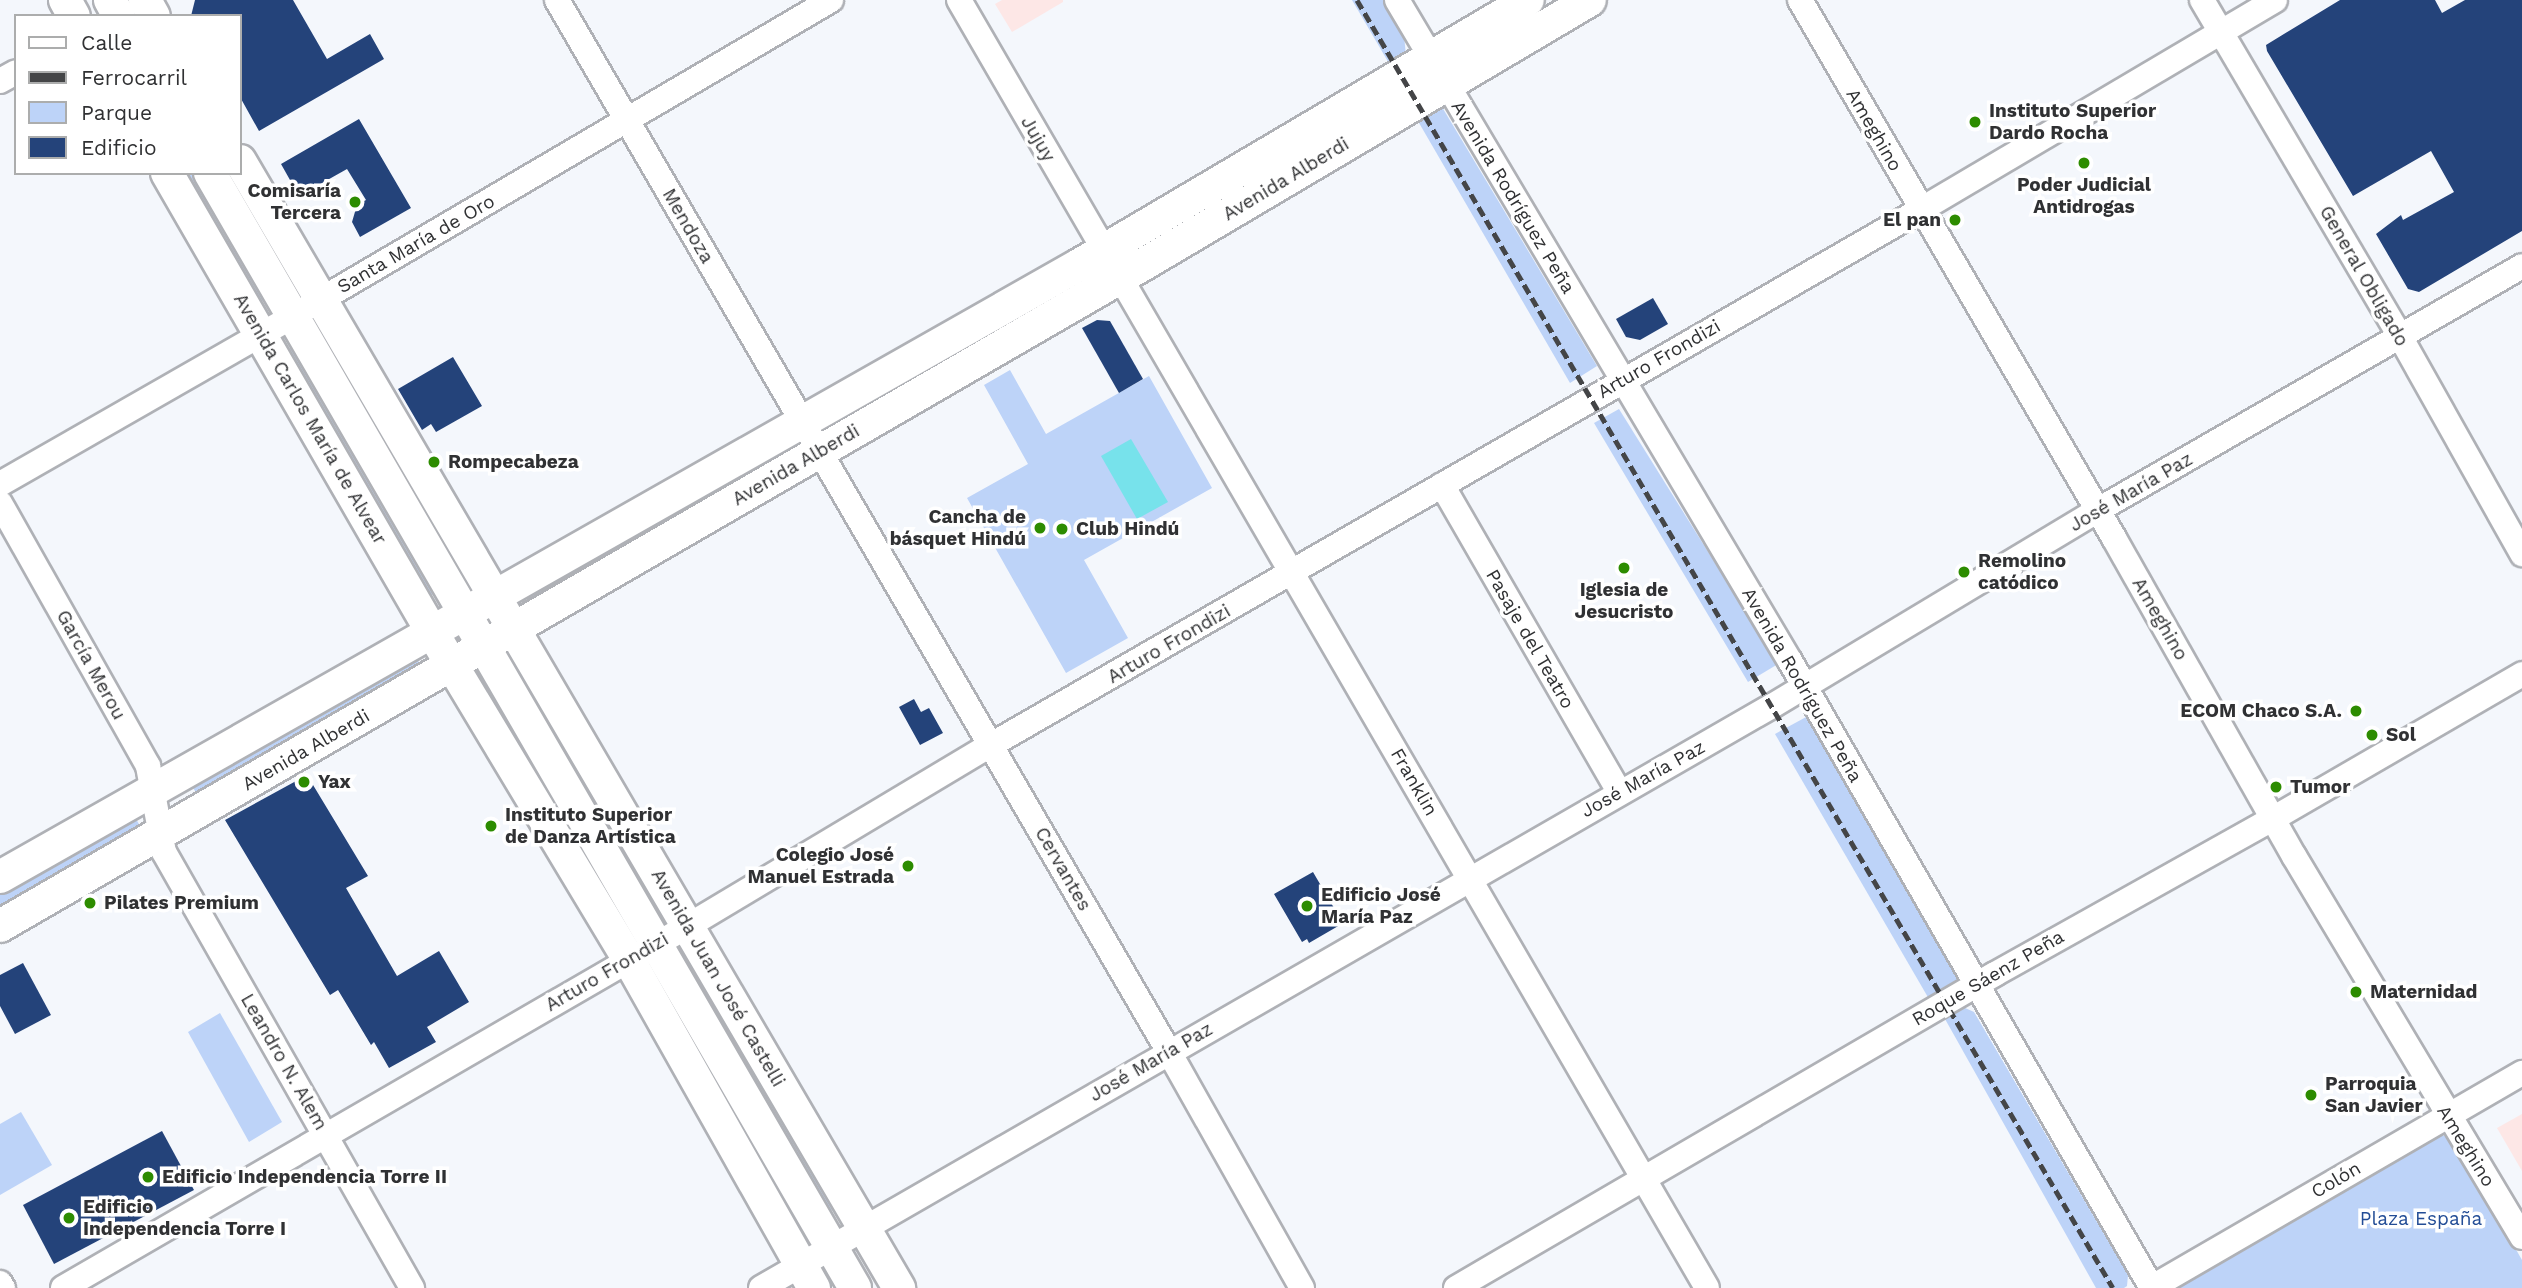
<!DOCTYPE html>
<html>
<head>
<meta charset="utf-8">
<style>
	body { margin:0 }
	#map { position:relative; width:2522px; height:1288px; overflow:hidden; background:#f4f7fc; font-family:"Work Sans",sans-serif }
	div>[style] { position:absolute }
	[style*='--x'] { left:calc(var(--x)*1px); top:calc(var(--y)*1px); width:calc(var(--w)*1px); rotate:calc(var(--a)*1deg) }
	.education>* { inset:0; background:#fde7e6 }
	.green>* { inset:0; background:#bdd3f8 }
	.water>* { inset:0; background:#77e2eb }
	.building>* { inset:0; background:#24437a }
	.roads { filter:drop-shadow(2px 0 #afb1b6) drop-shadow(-2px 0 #afb1b6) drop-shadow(0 2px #afb1b6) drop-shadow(0 -2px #afb1b6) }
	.minor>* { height:24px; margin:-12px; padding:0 12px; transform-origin:12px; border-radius:12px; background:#fff }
	.major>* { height:32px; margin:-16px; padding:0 16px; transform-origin:16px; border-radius:16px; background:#fff }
	.rail>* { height:5px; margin-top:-2.5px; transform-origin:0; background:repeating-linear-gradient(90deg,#444547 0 10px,transparent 0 15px) }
	.dots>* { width:19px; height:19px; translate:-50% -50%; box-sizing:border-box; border:4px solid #fff; border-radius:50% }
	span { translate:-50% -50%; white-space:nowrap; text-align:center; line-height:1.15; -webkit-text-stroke:7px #fff; paint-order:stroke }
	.poi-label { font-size:19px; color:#303133; font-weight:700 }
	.left { translate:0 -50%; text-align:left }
	.right { translate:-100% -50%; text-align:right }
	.street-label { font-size:19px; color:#303133 }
	.park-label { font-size:19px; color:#234d96 }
	.legend { position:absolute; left:14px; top:14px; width:228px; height:161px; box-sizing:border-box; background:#fff; border:2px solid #acadad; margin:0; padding:9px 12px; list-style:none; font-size:21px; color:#303133 }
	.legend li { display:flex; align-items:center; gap:14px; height:35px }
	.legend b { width:35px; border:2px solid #acadad }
</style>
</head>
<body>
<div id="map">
	<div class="education">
		<i style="clip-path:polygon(1002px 0,1063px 0,1063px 2px,1012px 32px,995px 4px)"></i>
		<i style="clip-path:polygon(2522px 1114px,2522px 1171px,2497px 1128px)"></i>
	</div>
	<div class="green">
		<i style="clip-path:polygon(1352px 0,1384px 0,1404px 35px,1406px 56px,1390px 65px)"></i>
		<i style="clip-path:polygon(1439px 102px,1597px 366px,1570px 383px,1415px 116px)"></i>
		<i style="clip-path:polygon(181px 173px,197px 173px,266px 298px,260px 303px)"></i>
		<i style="clip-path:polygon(322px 331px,471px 578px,461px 585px,318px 333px)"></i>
		<i style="clip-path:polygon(294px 346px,441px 590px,428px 597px,287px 350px)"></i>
		<i style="clip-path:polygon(1010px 370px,1046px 434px,1149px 376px,1212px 488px,1084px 560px,1128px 638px,1066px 673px,967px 498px,1028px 464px,984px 385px)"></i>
		<i style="clip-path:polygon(1619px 409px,1778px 664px,1748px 682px,1594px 423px)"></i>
		<i style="clip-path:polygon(782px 450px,785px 457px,530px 606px,527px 600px,527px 596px)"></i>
		<i style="clip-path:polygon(412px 655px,422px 665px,202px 801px,193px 788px)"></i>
		<i style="clip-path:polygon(516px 661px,662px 911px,653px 914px,511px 663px)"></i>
		<i style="clip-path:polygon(487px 679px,634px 929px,627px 933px,480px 682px)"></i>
		<i style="clip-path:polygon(1808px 716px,1958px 970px,1957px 981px,1929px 999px,1775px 734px)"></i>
		<i style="clip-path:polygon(134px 815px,141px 828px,0 908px,0 891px)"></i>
		<i style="clip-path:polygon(690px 959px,836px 1207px,829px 1212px,825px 1211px,684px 962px)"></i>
		<i style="clip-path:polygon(1963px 1007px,1974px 1012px,2128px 1275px,2127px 1286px,2124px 1288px,2096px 1288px,1945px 1019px)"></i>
		<i style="clip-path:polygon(220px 1013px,282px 1122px,249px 1142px,188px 1032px)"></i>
		<i style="clip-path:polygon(21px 1112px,52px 1165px,0 1195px,0 1124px)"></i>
		<i style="clip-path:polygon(2433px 1133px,2452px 1138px,2522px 1260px,2522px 1288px,2169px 1288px)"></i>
	</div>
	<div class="water">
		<i style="clip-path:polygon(1131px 439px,1168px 502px,1137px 519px,1101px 456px)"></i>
	</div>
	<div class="building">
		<i style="clip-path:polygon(195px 0,293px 0,327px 59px,370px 34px,384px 59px,259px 131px,240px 97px,240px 16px,191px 16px)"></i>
		<i style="clip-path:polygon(2340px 0,2435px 0,2442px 13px,2465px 0,2522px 0,2522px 231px,2419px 292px,2408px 289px,2376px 234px,2401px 215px,2403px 220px,2454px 192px,2431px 151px,2353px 196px,2267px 51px,2266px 45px)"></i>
		<i style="clip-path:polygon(359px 119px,411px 208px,360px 237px,352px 222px,357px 205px,366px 200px,347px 169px,299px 196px,281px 164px)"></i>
		<i style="clip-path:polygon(1653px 298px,1668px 324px,1640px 340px,1626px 337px,1616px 319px)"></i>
		<i style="clip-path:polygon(1097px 320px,1110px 321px,1143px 379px,1119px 393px,1082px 328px)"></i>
		<i style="clip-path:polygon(453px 357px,482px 406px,436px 432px,431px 424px,422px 430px,398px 389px)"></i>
		<i style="clip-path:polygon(914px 699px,921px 712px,929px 708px,943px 733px,920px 745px,899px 707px)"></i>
		<i style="clip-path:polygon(307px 775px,368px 876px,346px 888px,397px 976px,439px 951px,469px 1002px,427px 1027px,436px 1042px,389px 1068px,374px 1042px,371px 1045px,338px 990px,330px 995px,225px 820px)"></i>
		<i style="clip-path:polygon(1313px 872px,1341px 920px,1340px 925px,1309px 943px,1307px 939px,1302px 942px,1274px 894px)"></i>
		<i style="clip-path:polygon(23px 963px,51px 1015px,15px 1034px,0 1006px,0 975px)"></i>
		<i style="clip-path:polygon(162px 1131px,194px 1190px,54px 1264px,23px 1205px)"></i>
	</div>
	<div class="roads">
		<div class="minor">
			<i style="--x:557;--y:0;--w:1217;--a:59.81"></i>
			<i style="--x:1169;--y:1052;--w:271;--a:60.6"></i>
			<i style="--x:959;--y:0;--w:1489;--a:59.85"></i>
			<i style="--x:1397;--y:0;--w:769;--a:59.27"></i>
			<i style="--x:1790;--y:661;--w:724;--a:60"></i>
			<i style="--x:1800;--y:0;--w:623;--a:59.73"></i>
			<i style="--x:2114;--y:538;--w:365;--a:60.5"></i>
			<i style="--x:2294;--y:856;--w:444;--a:59.1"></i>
			<i style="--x:2202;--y:0;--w:392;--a:59.5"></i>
			<i style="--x:2401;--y:338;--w:248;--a:60.7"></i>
			<i style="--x:0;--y:81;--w:18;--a:-29"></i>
			<i style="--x:0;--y:484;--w:338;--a:-29.8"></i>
			<i style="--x:293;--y:316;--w:624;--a:-30.43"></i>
			<i style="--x:1442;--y:485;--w:354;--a:60"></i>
			<i style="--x:0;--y:503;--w:302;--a:60.6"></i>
			<i style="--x:148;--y:766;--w:87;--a:79.5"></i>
			<i style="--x:164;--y:852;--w:502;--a:60.37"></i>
			<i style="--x:0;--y:1283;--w:6;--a:59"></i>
			<i style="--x:63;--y:1288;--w:722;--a:-30.08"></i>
			<i style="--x:688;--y:926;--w:353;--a:-30.9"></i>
			<i style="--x:991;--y:745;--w:1074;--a:-29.93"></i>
			<i style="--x:1922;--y:209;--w:410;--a:-30.6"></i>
			<i style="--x:761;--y:1288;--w:1167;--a:-29.93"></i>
			<i style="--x:1772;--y:706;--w:380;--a:-31"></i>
			<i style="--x:2098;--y:510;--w:489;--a:-29.9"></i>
			<i style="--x:1456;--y:1288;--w:624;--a:-30.22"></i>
			<i style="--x:1995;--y:974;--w:320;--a:-29.2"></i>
			<i style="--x:2274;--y:818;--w:287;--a:-30.1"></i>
			<i style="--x:2151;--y:1288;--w:429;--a:-30.1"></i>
		</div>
		<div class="major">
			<i style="--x:65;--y:0;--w:18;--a:61"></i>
			<i style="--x:110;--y:0;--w:18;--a:61"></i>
			<i style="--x:145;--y:0;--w:18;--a:61"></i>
			<i style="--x:240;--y:161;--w:1306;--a:59.68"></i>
			<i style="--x:167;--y:173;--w:530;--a:60"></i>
			<i style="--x:432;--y:632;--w:383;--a:59"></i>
			<i style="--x:629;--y:960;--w:377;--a:60.6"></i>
			<i style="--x:210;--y:173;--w:1288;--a:59.95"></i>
			<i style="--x:0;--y:877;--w:1240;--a:-29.56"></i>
			<i style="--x:1079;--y:265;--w:521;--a:-30.55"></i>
			<i style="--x:0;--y:926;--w:1322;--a:-30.06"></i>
			<i style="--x:1144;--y:264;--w:518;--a:-30.62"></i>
		</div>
	</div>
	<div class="rail">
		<i style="--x:1357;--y:0;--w:1493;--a:59.59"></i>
	</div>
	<div class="dots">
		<i style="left:1975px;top:122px;background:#2d8c00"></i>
		<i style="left:2084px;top:163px;background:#2d8c00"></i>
		<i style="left:355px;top:202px;background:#2d8c00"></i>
		<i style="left:1955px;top:220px;background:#2d8c00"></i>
		<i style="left:434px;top:462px;background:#2d8c00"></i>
		<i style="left:1040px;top:528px;background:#2d8c00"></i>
		<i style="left:1062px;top:529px;background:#2d8c00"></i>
		<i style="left:1624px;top:568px;background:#2d8c00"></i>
		<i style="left:1964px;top:572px;background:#2d8c00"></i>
		<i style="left:2356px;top:711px;background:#2d8c00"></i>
		<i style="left:2372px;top:735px;background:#2d8c00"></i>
		<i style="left:304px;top:782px;background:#2d8c00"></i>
		<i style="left:2276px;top:787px;background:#2d8c00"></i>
		<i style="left:491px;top:826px;background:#2d8c00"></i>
		<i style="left:908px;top:866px;background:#2d8c00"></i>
		<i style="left:90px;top:903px;background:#2d8c00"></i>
		<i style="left:1307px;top:906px;background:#2d8c00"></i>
		<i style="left:2356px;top:992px;background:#2d8c00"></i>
		<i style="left:2311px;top:1095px;background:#2d8c00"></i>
		<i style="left:148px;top:1177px;background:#2d8c00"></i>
		<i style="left:69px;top:1218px;background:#2d8c00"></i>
	</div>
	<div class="poi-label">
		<span class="left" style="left:1989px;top:122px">Instituto Superior<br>Dardo Rocha</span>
		<span style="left:2084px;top:196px">Poder Judicial<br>Antidrogas</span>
		<span class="right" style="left:341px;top:202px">Comisaría<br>Tercera</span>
		<span class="right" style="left:1941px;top:220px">El pan</span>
		<span class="left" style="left:448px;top:462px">Rompecabeza</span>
		<span class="right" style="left:1026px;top:528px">Cancha de<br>básquet Hindú</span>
		<span class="left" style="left:1076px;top:529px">Club Hindú</span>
		<span class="left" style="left:1978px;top:572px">Remolino<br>catódico</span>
		<span style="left:1624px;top:601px">Iglesia de<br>Jesucristo</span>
		<span class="right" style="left:2342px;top:711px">ECOM Chaco S.A.</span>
		<span class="left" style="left:2386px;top:735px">Sol</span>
		<span class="left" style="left:318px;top:782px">Yax</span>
		<span class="left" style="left:2290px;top:787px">Tumor</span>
		<span class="left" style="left:505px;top:826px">Instituto Superior<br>de Danza Artística</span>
		<span class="right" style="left:894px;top:866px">Colegio José<br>Manuel Estrada</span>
		<span class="left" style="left:1321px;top:906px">Edificio José<br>María Paz</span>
		<span class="left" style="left:104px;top:903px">Pilates Premium</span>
		<span class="left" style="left:2370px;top:992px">Maternidad</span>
		<span class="left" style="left:2325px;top:1095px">Parroquia<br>San Javier</span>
		<span class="left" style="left:162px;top:1177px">Edificio Independencia Torre II</span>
		<span class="left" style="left:83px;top:1218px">Edificio<br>Independencia Torre I</span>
	</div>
	<div class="street-label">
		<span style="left:1874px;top:130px;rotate:60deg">Ameghino</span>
		<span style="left:1038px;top:139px;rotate:60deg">Jujuy</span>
		<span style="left:1286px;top:179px;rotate:-31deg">Avenida Alberdi</span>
		<span style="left:1513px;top:197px;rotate:59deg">Avenida Rodríguez Peña</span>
		<span style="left:688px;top:226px;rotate:60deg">Mendoza</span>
		<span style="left:416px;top:244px;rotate:-30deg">Santa María de Oro</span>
		<span style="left:2364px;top:276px;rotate:60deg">General Obligado</span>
		<span style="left:1659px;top:359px;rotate:-30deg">Arturo Frondizi</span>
		<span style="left:310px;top:419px;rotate:60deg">Avenida Carlos María de Alvear</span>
		<span style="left:796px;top:465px;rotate:-30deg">Avenida Alberdi</span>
		<span style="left:2131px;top:492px;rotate:-30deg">José María Paz</span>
		<span style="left:2160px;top:619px;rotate:60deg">Ameghino</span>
		<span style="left:1530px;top:639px;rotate:60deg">Pasaje del Teatro</span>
		<span style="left:1169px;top:644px;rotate:-30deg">Arturo Frondizi</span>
		<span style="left:91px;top:665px;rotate:61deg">García Merou</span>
		<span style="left:1802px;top:685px;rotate:60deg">Avenida Rodríguez Peña</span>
		<span style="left:306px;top:750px;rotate:-30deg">Avenida Alberdi</span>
		<span style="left:1643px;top:779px;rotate:-29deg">José María Paz</span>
		<span style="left:1414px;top:782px;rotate:60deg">Franklin</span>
		<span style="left:1063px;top:869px;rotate:60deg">Cervantes</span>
		<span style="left:607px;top:972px;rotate:-30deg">Arturo Frondizi</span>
		<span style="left:718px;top:978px;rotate:60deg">Avenida Juan José Castelli</span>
		<span style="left:1988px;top:978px;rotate:-30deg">Roque Sáenz Peña</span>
		<span style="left:284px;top:1062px;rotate:60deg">Leandro N. Alem</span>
		<span style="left:1151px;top:1062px;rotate:-30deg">José María Paz</span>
		<span style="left:2466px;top:1146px;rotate:58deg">Ameghino</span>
		<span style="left:2336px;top:1180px;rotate:-30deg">Colón</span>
	</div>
	<div class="park-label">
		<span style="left:2421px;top:1219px">Plaza España</span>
	</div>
	<ul class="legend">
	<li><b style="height:9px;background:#fff"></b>Calle</li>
	<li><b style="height:9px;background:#444547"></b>Ferrocarril</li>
	<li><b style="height:19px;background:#bdd3f8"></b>Parque</li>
	<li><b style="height:19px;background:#24437a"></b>Edificio</li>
	</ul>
</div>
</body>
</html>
